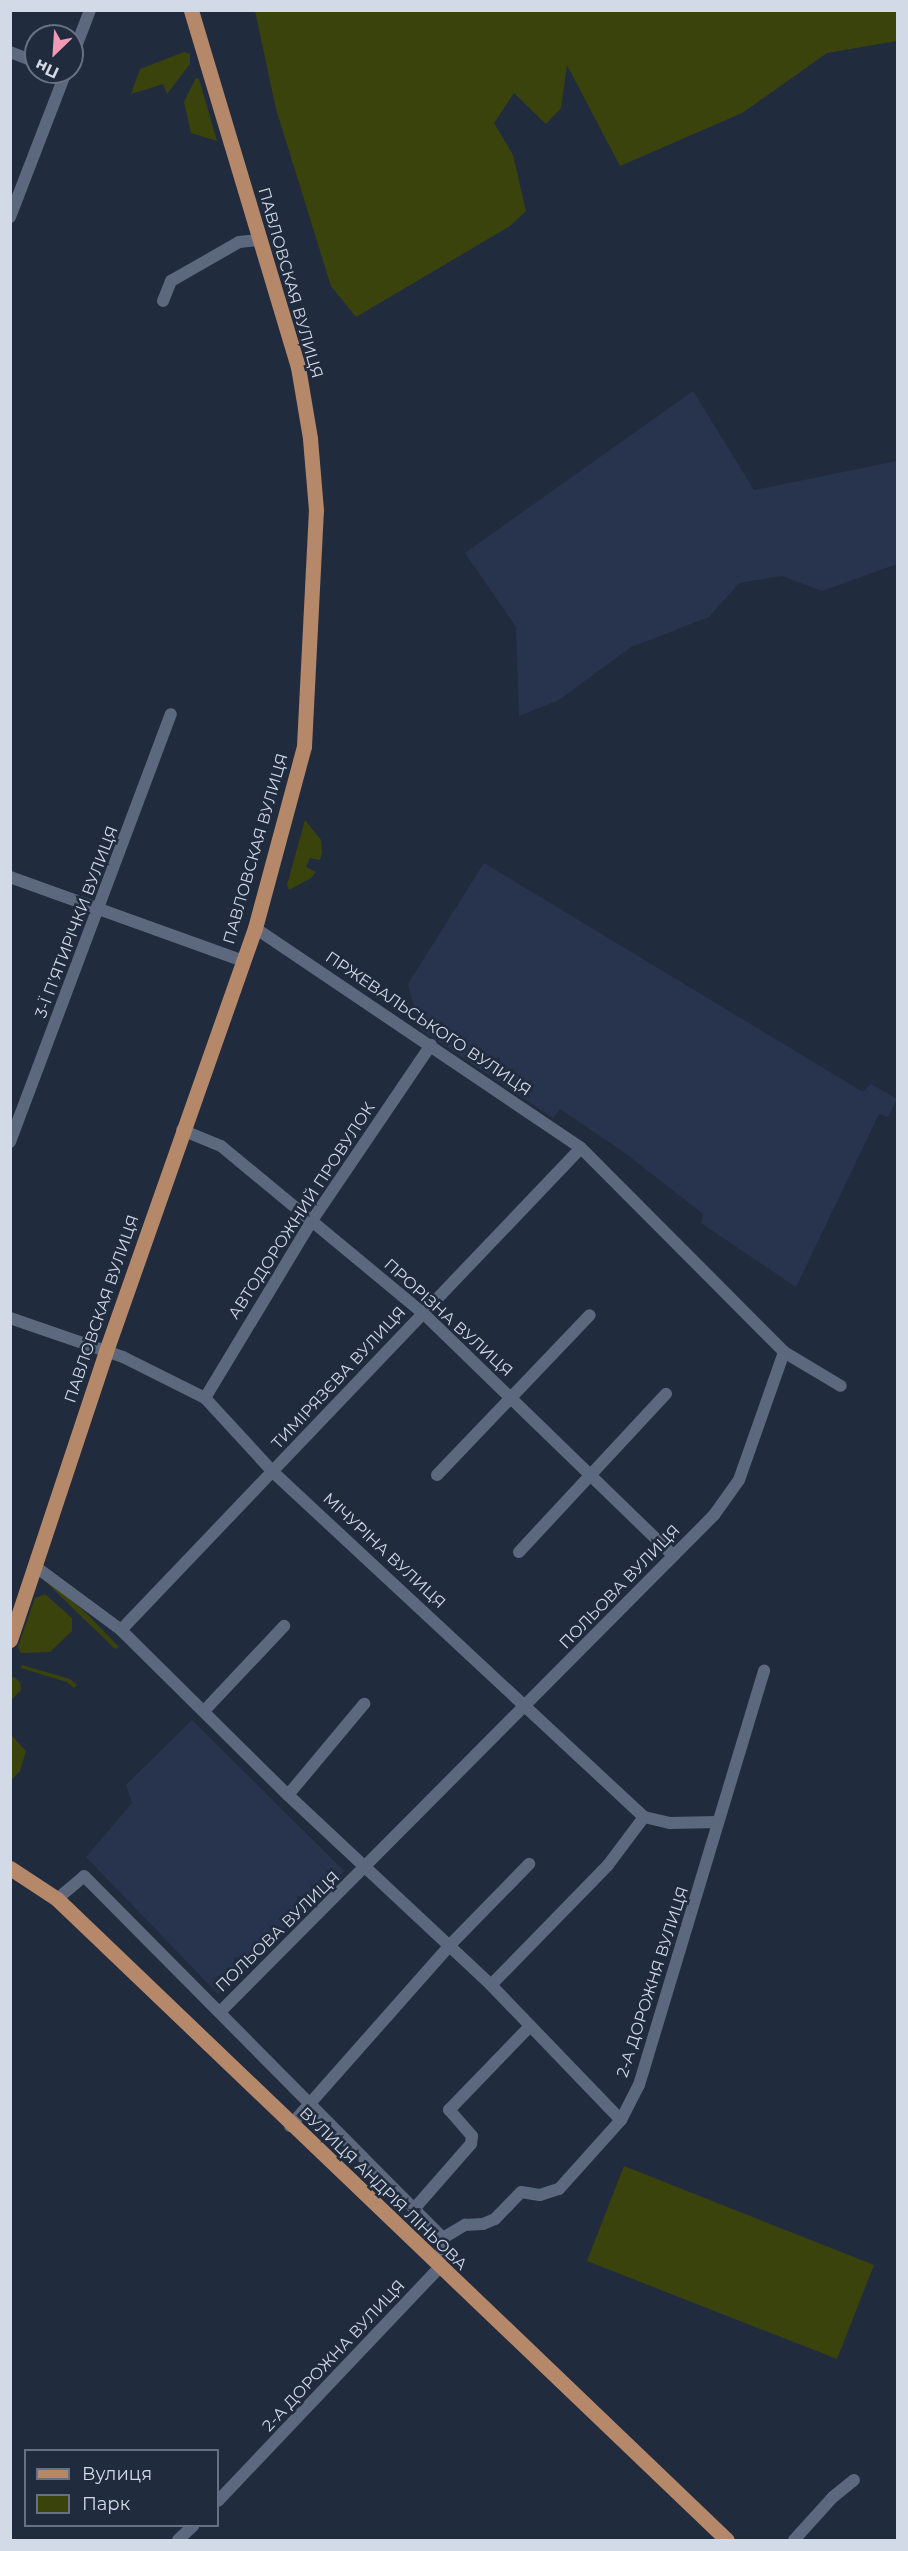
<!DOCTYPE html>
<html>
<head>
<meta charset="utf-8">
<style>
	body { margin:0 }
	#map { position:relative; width:908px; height:2551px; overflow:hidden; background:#212b3e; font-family:Montserrat,sans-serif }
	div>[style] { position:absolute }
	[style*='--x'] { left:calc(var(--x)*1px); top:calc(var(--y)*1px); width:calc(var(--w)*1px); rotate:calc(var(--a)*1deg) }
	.built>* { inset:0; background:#28344d }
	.green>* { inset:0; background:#3b430d }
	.street>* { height:12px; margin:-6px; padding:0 6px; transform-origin:6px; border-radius:6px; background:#5c687d }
	.primary>* { height:15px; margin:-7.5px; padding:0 7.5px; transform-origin:7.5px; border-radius:7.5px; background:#b5886a }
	span { translate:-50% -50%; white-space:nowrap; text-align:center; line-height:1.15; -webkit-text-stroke:5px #212b3e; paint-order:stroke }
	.street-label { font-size:16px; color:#d3dae7 }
	.frame { position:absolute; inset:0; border:12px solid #d3dae7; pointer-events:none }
	.legend { position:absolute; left:24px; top:2449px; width:195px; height:78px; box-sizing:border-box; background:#212b3e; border:2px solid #687182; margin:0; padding:8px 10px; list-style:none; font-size:18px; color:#d3dae7 }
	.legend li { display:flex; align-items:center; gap:12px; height:30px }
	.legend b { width:30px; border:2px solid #687182 }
	.north { position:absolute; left:24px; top:24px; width:60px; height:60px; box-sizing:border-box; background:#212b3e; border:2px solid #687182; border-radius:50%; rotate:205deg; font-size:16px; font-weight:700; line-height:24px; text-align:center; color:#d3dae7 }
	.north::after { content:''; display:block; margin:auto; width:21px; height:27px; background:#f09ab5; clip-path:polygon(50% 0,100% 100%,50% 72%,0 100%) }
</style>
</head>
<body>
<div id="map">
	<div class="built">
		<i style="clip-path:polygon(693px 391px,754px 490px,897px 461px,897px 564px,822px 591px,782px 576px,739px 583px,709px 617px,631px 647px,559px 700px,519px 716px,516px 627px,465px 553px)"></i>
		<i style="clip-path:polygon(484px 863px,863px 1092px,871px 1084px,897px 1099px,888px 1117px,879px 1114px,796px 1287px,701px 1223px,703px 1214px,625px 1153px,560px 1109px,553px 1118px,420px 1029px,408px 984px)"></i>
		<i style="clip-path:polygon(192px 1720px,344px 1871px,218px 1994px,86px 1857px,132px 1803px,126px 1785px)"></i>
	</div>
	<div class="green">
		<i style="clip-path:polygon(897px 10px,897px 41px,827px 53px,742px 113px,620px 166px,567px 65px,561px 108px,546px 124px,514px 93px,494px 123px,513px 155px,526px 211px,510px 226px,356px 317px,331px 286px,276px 109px,255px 11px)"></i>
		<i style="clip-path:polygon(184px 52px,190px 54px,190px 64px,167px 94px,163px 84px,131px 94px,140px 69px)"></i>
		<i style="clip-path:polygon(196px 78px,199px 79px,217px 141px,191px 133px,184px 102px)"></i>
		<i style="clip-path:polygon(305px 820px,321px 840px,322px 853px,320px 860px,310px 858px,306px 867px,316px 872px,311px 878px,289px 890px,287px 885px)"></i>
		<i style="clip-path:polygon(49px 1581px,85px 1612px,119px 1647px,115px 1649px,48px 1584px)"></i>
		<i style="clip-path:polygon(45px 1594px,72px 1618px,72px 1631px,50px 1652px,21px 1653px,18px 1647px,35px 1598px)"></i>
		<i style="clip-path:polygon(22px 1665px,70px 1679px,77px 1685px,74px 1688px,67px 1682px,21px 1668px)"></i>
		<i style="clip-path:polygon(14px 1677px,20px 1682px,21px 1690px,11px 1700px,11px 1678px)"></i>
		<i style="clip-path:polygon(11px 1735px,26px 1751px,20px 1771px,11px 1780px)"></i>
		<i style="clip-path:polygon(624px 2166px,874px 2265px,837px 2359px,587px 2261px)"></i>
	</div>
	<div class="street">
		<i style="--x:10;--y:52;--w:28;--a:21"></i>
		<i style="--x:72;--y:57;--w:50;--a:-69"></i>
		<i style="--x:10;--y:217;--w:155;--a:-68.9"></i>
		<i style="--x:163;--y:301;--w:22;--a:-68"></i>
		<i style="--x:171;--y:281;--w:78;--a:-29.8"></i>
		<i style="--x:239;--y:242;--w:20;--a:-6"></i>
		<i style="--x:10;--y:877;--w:248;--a:19.8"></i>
		<i style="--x:255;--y:928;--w:393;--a:34"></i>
		<i style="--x:581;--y:1148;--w:288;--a:45.1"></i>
		<i style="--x:784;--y:1352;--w:66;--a:30.8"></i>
		<i style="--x:182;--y:1130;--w:42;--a:22.3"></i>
		<i style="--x:221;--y:1146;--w:262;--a:39.6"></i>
		<i style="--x:423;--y:1313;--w:348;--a:44.1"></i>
		<i style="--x:10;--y:1142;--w:457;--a:-69.4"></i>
		<i style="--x:10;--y:1318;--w:120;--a:19"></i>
		<i style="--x:123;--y:1357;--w:92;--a:26.6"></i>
		<i style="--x:205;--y:1398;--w:100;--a:47.4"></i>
		<i style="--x:273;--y:1472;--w:507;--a:42.92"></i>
		<i style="--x:644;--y:1817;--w:27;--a:13"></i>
		<i style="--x:670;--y:1823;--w:48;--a:-1.2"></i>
		<i style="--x:205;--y:1398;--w:205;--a:-58.9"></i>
		<i style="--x:311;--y:1222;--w:214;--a:-55.9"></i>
		<i style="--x:437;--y:1475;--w:221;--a:-46.3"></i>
		<i style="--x:519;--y:1552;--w:216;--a:-47.1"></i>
		<i style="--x:36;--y:1567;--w:106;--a:36.5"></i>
		<i style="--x:121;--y:1630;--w:235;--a:44.7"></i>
		<i style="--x:288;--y:1795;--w:278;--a:43.1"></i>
		<i style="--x:491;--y:1985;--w:187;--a:46.1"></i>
		<i style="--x:121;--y:1630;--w:666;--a:-46.34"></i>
		<i style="--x:204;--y:1711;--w:117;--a:-46.7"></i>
		<i style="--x:288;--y:1795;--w:119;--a:-50.1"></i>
		<i style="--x:57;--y:1899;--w:35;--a:-40"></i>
		<i style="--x:84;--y:1876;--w:510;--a:45.24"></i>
		<i style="--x:443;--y:2238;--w:30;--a:98"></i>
		<i style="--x:439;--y:2268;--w:321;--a:133.5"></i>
		<i style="--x:491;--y:1985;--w:168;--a:-45.7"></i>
		<i style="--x:608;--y:1865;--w:60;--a:-53.1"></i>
		<i style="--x:220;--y:2012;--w:701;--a:-45.17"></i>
		<i style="--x:714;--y:1515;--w:43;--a:-54.5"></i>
		<i style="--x:739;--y:1480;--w:136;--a:-70.6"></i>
		<i style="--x:290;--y:2126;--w:240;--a:-48.5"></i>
		<i style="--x:449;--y:1946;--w:115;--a:-45.7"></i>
		<i style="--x:414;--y:2209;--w:86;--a:-48.8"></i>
		<i style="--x:471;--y:2144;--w:8;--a:-83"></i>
		<i style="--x:472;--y:2136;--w:35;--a:-131"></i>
		<i style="--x:449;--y:2110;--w:117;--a:-46"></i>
		<i style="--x:443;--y:2238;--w:26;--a:-31"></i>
		<i style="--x:465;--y:2225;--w:18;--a:-3"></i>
		<i style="--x:483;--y:2224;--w:13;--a:-23"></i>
		<i style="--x:495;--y:2219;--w:37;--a:-46"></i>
		<i style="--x:521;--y:2192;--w:19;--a:9"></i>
		<i style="--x:540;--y:2195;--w:20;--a:-18"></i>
		<i style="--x:559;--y:2189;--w:93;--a:-48.1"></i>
		<i style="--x:621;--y:2120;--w:39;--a:-63"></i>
		<i style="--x:639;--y:2085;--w:433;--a:-73.2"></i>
		<i style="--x:178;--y:2540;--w:21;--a:-43"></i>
		<i style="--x:794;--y:2540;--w:58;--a:-47.8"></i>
		<i style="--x:833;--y:2497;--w:27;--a:-39"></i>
	</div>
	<div class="primary">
		<i style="--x:10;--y:1640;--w:305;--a:-71.6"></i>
		<i style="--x:106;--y:1351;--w:448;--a:-70.6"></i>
		<i style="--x:255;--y:928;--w:188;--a:-74.9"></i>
		<i style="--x:304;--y:746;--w:236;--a:-87.1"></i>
		<i style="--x:316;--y:510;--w:72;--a:-94.8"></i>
		<i style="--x:310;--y:438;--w:72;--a:-99.6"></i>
		<i style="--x:298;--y:367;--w:373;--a:-106.7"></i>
		<i style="--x:10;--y:1868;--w:56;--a:33.4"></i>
		<i style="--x:57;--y:1899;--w:927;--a:43.73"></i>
	</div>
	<div class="street-label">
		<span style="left:290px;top:283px;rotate:74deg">ПАВЛОВСКАЯ ВУЛИЦЯ</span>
		<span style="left:256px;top:849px;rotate:-74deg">ПАВЛОВСКАЯ ВУЛИЦЯ</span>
		<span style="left:77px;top:922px;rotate:-69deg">3-Ї П’ЯТИРІЧКИ ВУЛИЦЯ</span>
		<span style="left:428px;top:1024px;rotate:34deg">ПРЖЕВАЛЬСЬКОГО ВУЛИЦЯ</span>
		<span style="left:302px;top:1211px;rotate:-57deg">АВТОДОРОЖНИЙ ПРОВУЛОК</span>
		<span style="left:102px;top:1309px;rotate:-71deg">ПАВЛОВСКАЯ ВУЛИЦЯ</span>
		<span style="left:448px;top:1318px;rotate:42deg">ПРОРІЗНА ВУЛИЦЯ</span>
		<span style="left:339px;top:1378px;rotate:-47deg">ТИМІРЯЗЄВА ВУЛИЦЯ</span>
		<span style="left:384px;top:1551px;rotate:43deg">МІЧУРІНА ВУЛИЦЯ</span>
		<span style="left:620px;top:1587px;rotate:-46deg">ПОЛЬОВА ВУЛИЦЯ</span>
		<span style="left:278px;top:1932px;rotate:-44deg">ПОЛЬОВА ВУЛИЦЯ</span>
		<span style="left:653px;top:1982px;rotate:-72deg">2-А ДОРОЖНЯ ВУЛИЦЯ</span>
		<span style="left:383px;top:2189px;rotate:44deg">ВУЛИЦЯ АНДРІЯ ЛІНЬОВА</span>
		<span style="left:334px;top:2356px;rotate:-47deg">2-А ДОРОЖНА ВУЛИЦЯ</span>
	</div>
	<div class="frame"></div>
	<ul class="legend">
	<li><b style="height:8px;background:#b5886a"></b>Вулиця</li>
	<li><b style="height:16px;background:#3b430d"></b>Парк</li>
	</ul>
	<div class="north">Пн</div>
</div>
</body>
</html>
